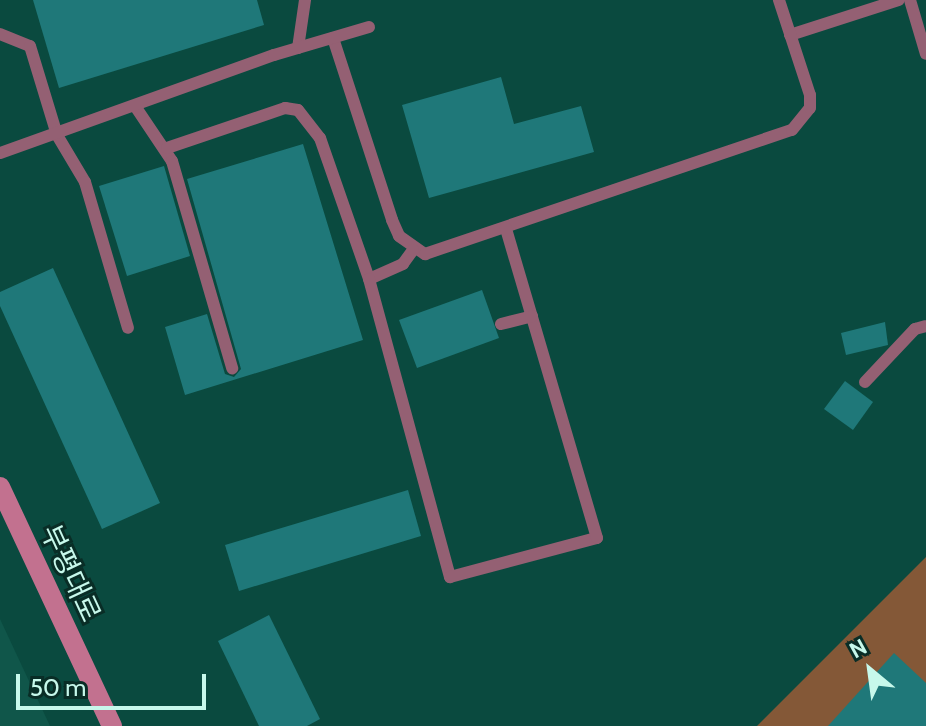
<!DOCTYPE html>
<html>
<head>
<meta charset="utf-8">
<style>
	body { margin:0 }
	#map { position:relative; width:926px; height:726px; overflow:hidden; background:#0a4a3f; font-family:Cabin,"Noto Sans KR",sans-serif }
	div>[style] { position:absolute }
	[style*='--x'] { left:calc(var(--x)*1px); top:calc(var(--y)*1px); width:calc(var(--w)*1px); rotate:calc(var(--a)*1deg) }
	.built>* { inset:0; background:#10564a }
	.green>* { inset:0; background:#845837 }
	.building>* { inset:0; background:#1f7879 }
	.service>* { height:12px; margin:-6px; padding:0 6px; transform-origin:6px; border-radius:6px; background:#946073 }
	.secondary>* { height:20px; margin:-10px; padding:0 10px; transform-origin:10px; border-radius:10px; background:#c2718f }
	span { translate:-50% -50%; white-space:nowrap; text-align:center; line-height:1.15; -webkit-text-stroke:6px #092d26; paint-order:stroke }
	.street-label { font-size:28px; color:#c7f8eb }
	.north { position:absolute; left:830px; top:630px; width:80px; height:80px; -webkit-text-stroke:6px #092d26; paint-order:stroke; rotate:331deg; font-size:22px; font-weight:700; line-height:32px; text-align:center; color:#c7f8eb }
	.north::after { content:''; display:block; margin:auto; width:28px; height:36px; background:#c7f8eb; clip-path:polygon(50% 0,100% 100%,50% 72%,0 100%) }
	.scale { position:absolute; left:16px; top:674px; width:190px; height:36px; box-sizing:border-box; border:4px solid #c7f8eb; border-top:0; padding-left:10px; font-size:24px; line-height:28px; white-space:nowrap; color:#c7f8eb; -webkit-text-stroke:6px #092d26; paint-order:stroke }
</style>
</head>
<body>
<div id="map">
	<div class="built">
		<i style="clip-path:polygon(0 619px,50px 726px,0 726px)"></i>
	</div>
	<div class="green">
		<i style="clip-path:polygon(926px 557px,926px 726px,757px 726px)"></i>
	</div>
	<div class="building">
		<i style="clip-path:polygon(33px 0,257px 0,264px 25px,59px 88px)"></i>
		<i style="clip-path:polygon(501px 77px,514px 124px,581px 106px,594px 152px,429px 198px,402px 105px)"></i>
		<i style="clip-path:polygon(303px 144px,363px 340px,185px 395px,165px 327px,207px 314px,225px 374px,234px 377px,241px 369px,187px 179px)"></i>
		<i style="clip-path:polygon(164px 166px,190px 256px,127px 276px,99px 186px)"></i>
		<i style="clip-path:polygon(53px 268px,160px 503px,102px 529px,0 306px,0 292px)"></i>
		<i style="clip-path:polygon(482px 290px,499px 338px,417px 368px,399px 320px)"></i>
		<i style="clip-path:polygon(885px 322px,888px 345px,846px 355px,841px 333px)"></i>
		<i style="clip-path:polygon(845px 381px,873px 402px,853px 430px,824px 409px)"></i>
		<i style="clip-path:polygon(408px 490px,421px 536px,239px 591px,225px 545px)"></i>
		<i style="clip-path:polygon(269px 615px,320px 719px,307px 726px,259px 726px,218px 641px)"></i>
		<i style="clip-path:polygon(894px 653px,926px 683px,926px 726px,828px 726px)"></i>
	</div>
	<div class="service">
		<i style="--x:910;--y:0;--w:56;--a:73.5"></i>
		<i style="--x:0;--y:34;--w:32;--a:22"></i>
		<i style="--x:30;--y:46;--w:93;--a:73.1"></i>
		<i style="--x:57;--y:135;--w:55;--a:59.2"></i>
		<i style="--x:85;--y:182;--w:152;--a:73.6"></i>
		<i style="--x:790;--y:35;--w:114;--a:-17.8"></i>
		<i style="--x:333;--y:38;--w:191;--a:72"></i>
		<i style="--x:392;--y:220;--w:17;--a:66"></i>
		<i style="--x:399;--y:236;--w:32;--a:35"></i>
		<i style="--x:425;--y:254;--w:387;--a:-18.7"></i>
		<i style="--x:792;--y:130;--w:28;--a:-51"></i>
		<i style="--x:810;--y:108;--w:13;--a:-90"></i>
		<i style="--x:810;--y:95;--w:100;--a:-108.1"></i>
		<i style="--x:298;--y:48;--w:49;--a:-81.7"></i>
		<i style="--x:135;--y:106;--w:66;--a:56.1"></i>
		<i style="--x:172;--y:161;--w:216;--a:73.8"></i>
		<i style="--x:167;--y:148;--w:125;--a:-18.7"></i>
		<i style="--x:285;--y:108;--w:13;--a:9"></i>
		<i style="--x:298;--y:110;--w:36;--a:52"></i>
		<i style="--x:320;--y:138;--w:149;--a:70.8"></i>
		<i style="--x:0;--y:153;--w:291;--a:-19.7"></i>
		<i style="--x:274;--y:55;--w:99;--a:-16.4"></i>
		<i style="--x:413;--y:250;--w:17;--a:126"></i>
		<i style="--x:403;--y:264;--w:37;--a:156"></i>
		<i style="--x:369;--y:279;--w:309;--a:74.8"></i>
		<i style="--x:450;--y:577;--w:152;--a:-14.9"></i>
		<i style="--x:597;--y:538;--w:323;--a:-106.4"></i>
		<i style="--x:501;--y:324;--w:32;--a:-14"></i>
		<i style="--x:865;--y:382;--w:73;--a:-46.7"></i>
		<i style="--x:915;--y:329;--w:11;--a:-15"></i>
	</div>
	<div class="secondary">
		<i style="--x:0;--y:487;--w:264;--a:64.9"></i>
	</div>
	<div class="street-label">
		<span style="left:71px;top:573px;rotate:65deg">부평대로</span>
	</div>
	<div class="north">N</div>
	<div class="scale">50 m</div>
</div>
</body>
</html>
